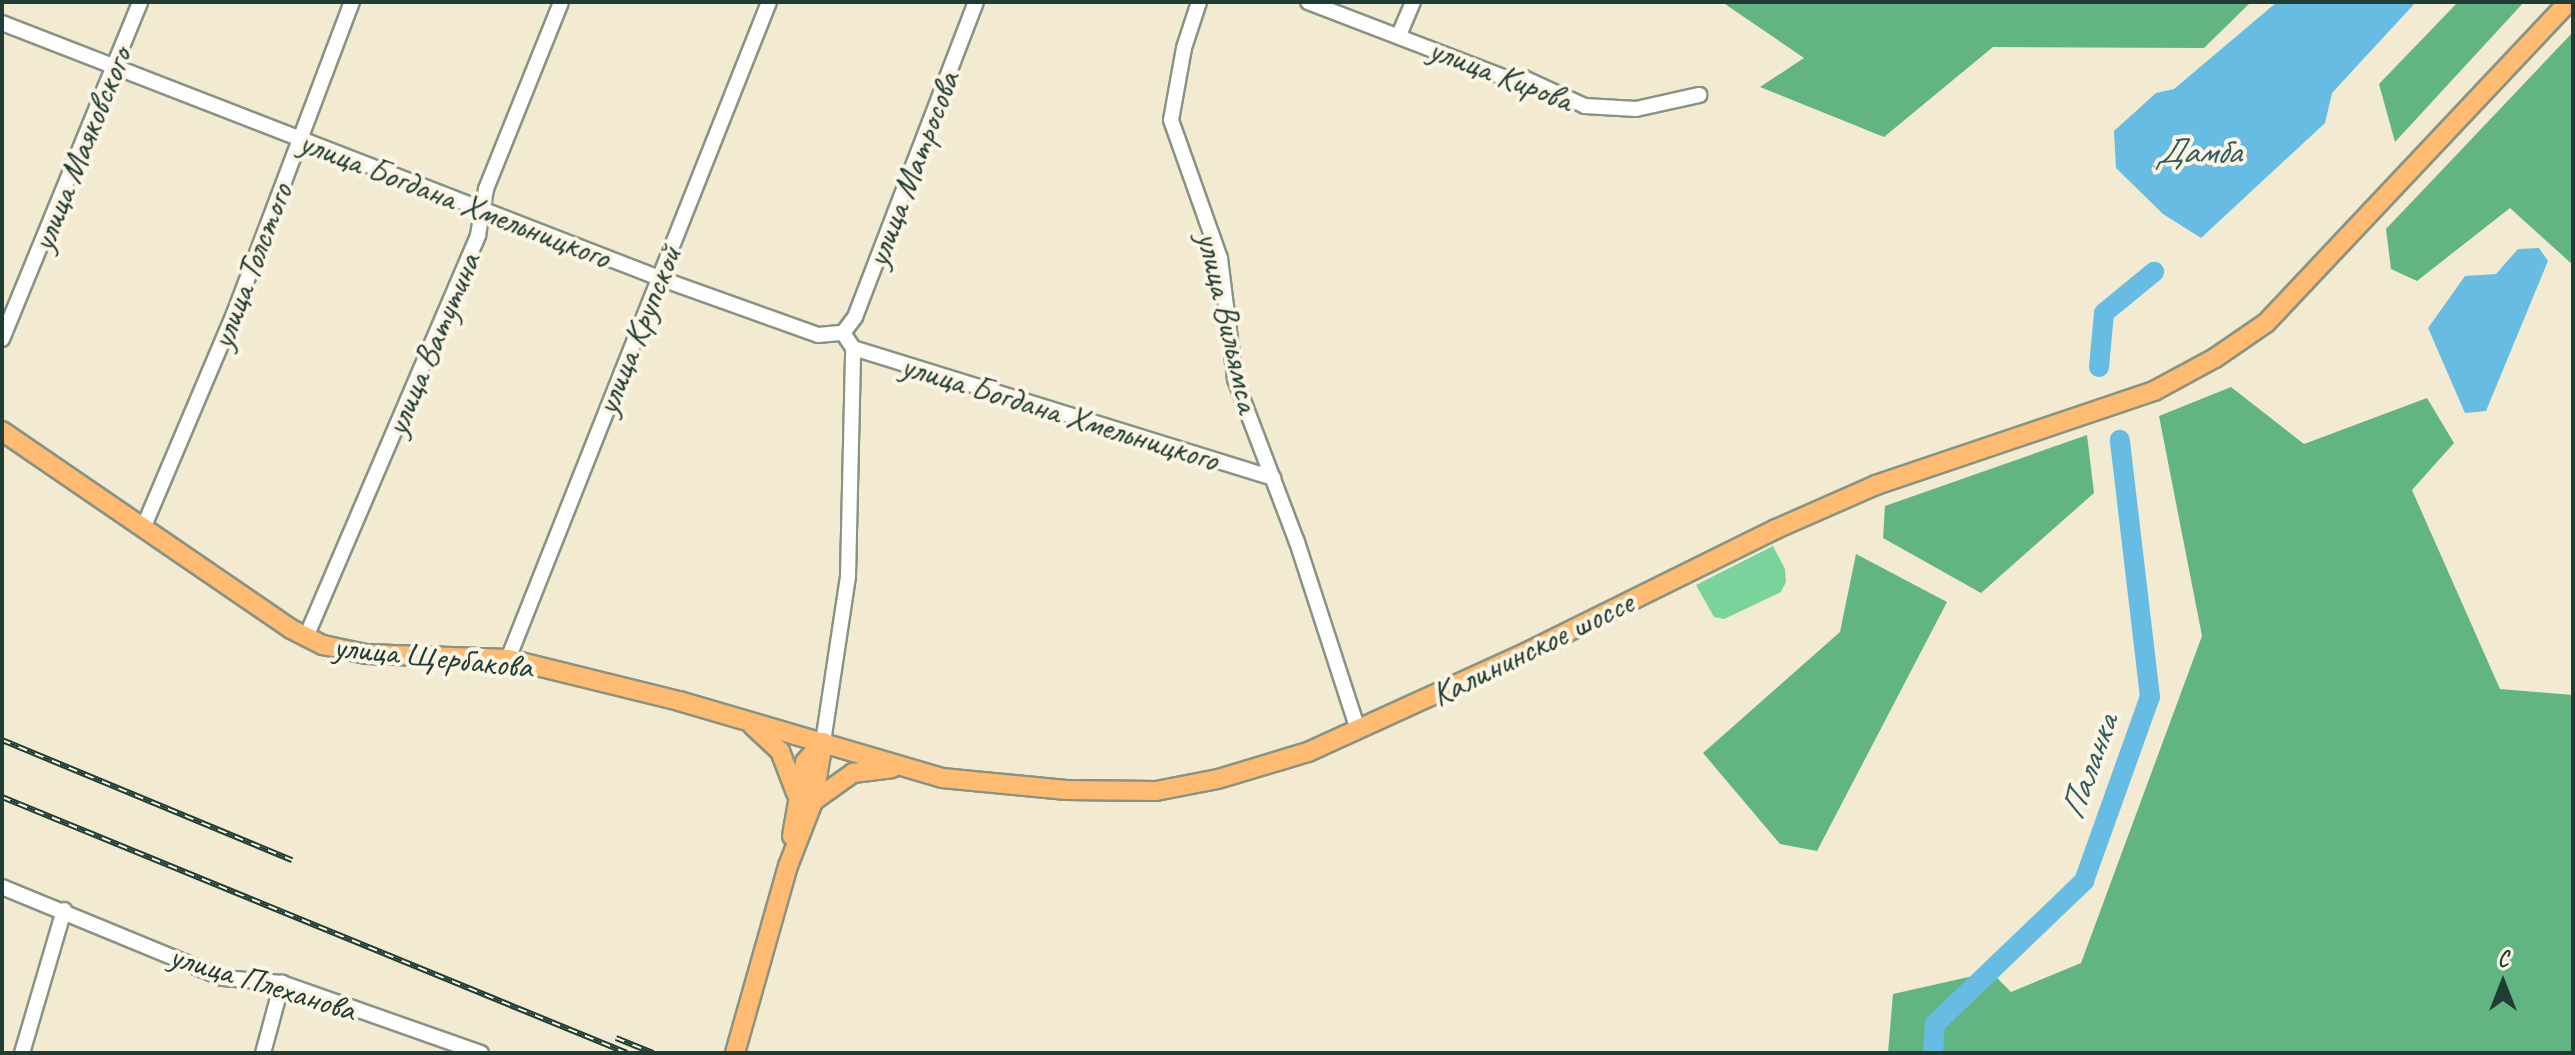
<!DOCTYPE html>
<html>
<head>
<meta charset="utf-8">
<style>
	body { margin:0 }
	#map { position:relative; width:2575px; height:1055px; overflow:hidden; background:#f2ebd2; font-family:Caveat,sans-serif }
	div>[style] { position:absolute }
	[style*='--x'] { left:calc(var(--x)*1px); top:calc(var(--y)*1px); width:calc(var(--w)*1px); rotate:calc(var(--a)*1deg) }
	.green>* { inset:0; background:#79d39a }
	.forest>* { inset:0; background:#62b582 }
	.water>* { inset:0; background:#67bce3 }
	.river>* { height:20px; margin:-10px; padding:0 10px; transform-origin:10px; border-radius:10px; background:#67bce3 }
	.roads { filter:drop-shadow(2px 0 #889483) drop-shadow(-2px 0 #889483) drop-shadow(0 2px #889483) drop-shadow(0 -2px #889483) }
	.minor>* { height:14px; margin:-7px; padding:0 7px; transform-origin:7px; border-radius:7px; background:#fff }
	.major>* { height:18px; margin:-9px; padding:0 9px; transform-origin:9px; border-radius:9px; background:#ffbb71 }
	.rail>* { height:6px; margin-top:-3px; transform-origin:0; background:repeating-linear-gradient(90deg,#fcf5e5 0 9px,#1f3d34 0 18px); box-sizing:border-box; border-block:2px solid #1f3d34 }
	span { translate:-50% -50%; white-space:nowrap; text-align:center; line-height:1.15; -webkit-text-stroke:8px #fcf5e5; paint-order:stroke }
	.street-label { font-size:34px; color:#1f3d34 }
	.water-label { font-size:36px; color:#315d60; font-style:italic }
	.frame { position:absolute; inset:0; border:4px solid #1f3d34; pointer-events:none }
	.north { position:absolute; left:2463px; top:943px; width:80px; height:80px; -webkit-text-stroke:6px #fcf5e5; paint-order:stroke; rotate:0deg; font-size:22px; font-weight:700; line-height:32px; text-align:center; color:#1f3d34 }
	.north::after { content:''; display:block; margin:auto; width:28px; height:36px; background:#1f3d34; clip-path:polygon(50% 0,100% 100%,50% 72%,0 100%) }
</style>
</head>
<body>
<div id="map">
	<div class="green">
		<i style="clip-path:polygon(1773px 546px,1785px 569px,1786px 582px,1781px 592px,1724px 619px,1714px 617px,1696px 585px)"></i>
	</div>
	<div class="forest">
		<i style="clip-path:polygon(1722px 2px,2251px 2px,2204px 48px,1993px 47px,1884px 137px,1760px 87px,1804px 58px)"></i>
		<i style="clip-path:polygon(2458px 2px,2524px 2px,2395px 142px,2379px 84px)"></i>
		<i style="clip-path:polygon(2573px 32px,2573px 265px,2510px 208px,2417px 281px,2391px 269px,2386px 229px)"></i>
		<i style="clip-path:polygon(2231px 387px,2304px 444px,2427px 398px,2454px 443px,2412px 490px,2500px 689px,2573px 695px,2573px 1053px,1888px 1053px,1893px 994px,1991px 972px,2011px 992px,2081px 963px,2202px 636px,2159px 416px)"></i>
		<i style="clip-path:polygon(2087px 435px,2094px 493px,1981px 593px,1883px 538px,1885px 506px)"></i>
		<i style="clip-path:polygon(1856px 554px,1947px 602px,1817px 851px,1780px 844px,1703px 753px,1840px 632px)"></i>
	</div>
	<div class="water">
		<i style="clip-path:polygon(2277px 2px,2416px 2px,2332px 93px,2325px 123px,2201px 238px,2163px 214px,2116px 168px,2114px 131px,2156px 93px,2174px 89px)"></i>
		<i style="clip-path:polygon(2539px 248px,2548px 261px,2486px 411px,2465px 413px,2428px 328px,2465px 276px,2496px 274px,2518px 249px)"></i>
	</div>
	<div class="river">
		<i style="--x:2099;--y:367;--w:54;--a:-84.7"></i>
		<i style="--x:2104;--y:313;--w:65;--a:-39.4"></i>
		<i style="--x:1933;--y:1053;--w:29;--a:-86"></i>
		<i style="--x:1935;--y:1024;--w:207;--a:-43.8"></i>
		<i style="--x:2084;--y:881;--w:195;--a:-70.3"></i>
		<i style="--x:2150;--y:697;--w:259;--a:-96.7"></i>
	</div>
	<div class="roads">
		<div class="minor">
			<i style="--x:1199;--y:2;--w:48;--a:108.1"></i>
			<i style="--x:1184;--y:48;--w:73;--a:100.2"></i>
			<i style="--x:1171;--y:120;--w:146;--a:70.5"></i>
			<i style="--x:1220;--y:258;--w:122;--a:82.9"></i>
			<i style="--x:1235;--y:379;--w:174;--a:69.2"></i>
			<i style="--x:1297;--y:542;--w:198;--a:72"></i>
			<i style="--x:1308;--y:2;--w:212;--a:21"></i>
			<i style="--x:1506;--y:78;--w:18;--a:0"></i>
			<i style="--x:1524;--y:78;--w:67;--a:24.7"></i>
			<i style="--x:1585;--y:106;--w:51;--a:3.4"></i>
			<i style="--x:1636;--y:109;--w:65;--a:-12.5"></i>
			<i style="--x:2;--y:23;--w:705;--a:21.21"></i>
			<i style="--x:659;--y:278;--w:169;--a:19.7"></i>
			<i style="--x:818;--y:335;--w:25;--a:-5"></i>
			<i style="--x:1399;--y:35;--w:36;--a:-67"></i>
			<i style="--x:843;--y:333;--w:18;--a:56"></i>
			<i style="--x:853;--y:348;--w:440;--a:17.2"></i>
			<i style="--x:843;--y:333;--w:20;--a:-53"></i>
			<i style="--x:855;--y:317;--w:337;--a:-69"></i>
			<i style="--x:2;--y:339;--w:364;--a:-67.7"></i>
			<i style="--x:144;--y:526;--w:230;--a:-67"></i>
			<i style="--x:234;--y:314;--w:334;--a:-69.3"></i>
			<i style="--x:306;--y:637;--w:437;--a:-66.8"></i>
			<i style="--x:478;--y:235;--w:47;--a:-80.1"></i>
			<i style="--x:486;--y:189;--w:201;--a:-68.1"></i>
			<i style="--x:508;--y:659;--w:707;--a:-68.33"></i>
			<i style="--x:823;--y:742;--w:168;--a:-81.4"></i>
			<i style="--x:848;--y:576;--w:228;--a:-88.7"></i>
			<i style="--x:2;--y:887;--w:239;--a:22.4"></i>
			<i style="--x:223;--y:978;--w:59;--a:4.8"></i>
			<i style="--x:282;--y:983;--w:211;--a:19.4"></i>
			<i style="--x:22;--y:1053;--w:149;--a:-73.6"></i>
			<i style="--x:263;--y:1053;--w:73;--a:-74.8"></i>
		</div>
		<div class="major">
			<i style="--x:2;--y:431;--w:350;--a:34.4"></i>
			<i style="--x:291;--y:629;--w:36;--a:27"></i>
			<i style="--x:323;--y:645;--w:44;--a:11.8"></i>
			<i style="--x:366;--y:654;--w:142;--a:2"></i>
			<i style="--x:508;--y:659;--w:176;--a:13.8"></i>
			<i style="--x:679;--y:701;--w:274;--a:16.3"></i>
			<i style="--x:942;--y:778;--w:125;--a:5.5"></i>
			<i style="--x:1066;--y:790;--w:90;--a:0.6"></i>
			<i style="--x:1156;--y:791;--w:63;--a:-11"></i>
			<i style="--x:1218;--y:779;--w:94;--a:-16.7"></i>
			<i style="--x:1308;--y:752;--w:236;--a:-24.5"></i>
			<i style="--x:1523;--y:654;--w:282;--a:-26.3"></i>
			<i style="--x:1776;--y:529;--w:109;--a:-23.7"></i>
			<i style="--x:1876;--y:485;--w:293;--a:-18.7"></i>
			<i style="--x:2154;--y:391;--w:69;--a:-28.4"></i>
			<i style="--x:2215;--y:358;--w:62;--a:-34.5"></i>
			<i style="--x:2266;--y:323;--w:441;--a:-46.7"></i>
			<i style="--x:753;--y:726;--w:37;--a:43"></i>
			<i style="--x:780;--y:751;--w:45;--a:69.1"></i>
			<i style="--x:815;--y:800;--w:47;--a:-35.4"></i>
			<i style="--x:853;--y:773;--w:39;--a:-7"></i>
			<i style="--x:792;--y:836;--w:75;--a:-80"></i>
			<i style="--x:805;--y:762;--w:27;--a:-48"></i>
			<i style="--x:735;--y:1053;--w:194;--a:-74.2"></i>
			<i style="--x:788;--y:866;--w:69;--a:-68.7"></i>
			<i style="--x:813;--y:802;--w:61;--a:-80.5"></i>
		</div>
	</div>
	<div class="rail">
		<i style="--x:2;--y:740;--w:314;--a:22.5"></i>
		<i style="--x:2;--y:797;--w:675;--a:22.27"></i>
		<i style="--x:616;--y:1038;--w:40;--a:22"></i>
	</div>
	<div class="street-label">
		<span style="left:1501px;top:74px;rotate:21deg">улица Кирова</span>
		<span style="left:81px;top:149px;rotate:-68deg">улица Маяковского</span>
		<span style="left:912px;top:169px;rotate:-69deg">улица Матросова</span>
		<span style="left:455px;top:199px;rotate:21deg">улица Богдана Хмельницкого</span>
		<span style="left:251px;top:266px;rotate:-69deg">улица Толстого</span>
		<span style="left:1229px;top:322px;rotate:77deg">улица Вильямса</span>
		<span style="left:638px;top:330px;rotate:-68deg">улица Крупской</span>
		<span style="left:432px;top:344px;rotate:-67deg">улица Ватутина</span>
		<span style="left:1060px;top:412px;rotate:17deg">улица Богдана Хмельницкого</span>
		<span style="left:1532px;top:648px;rotate:-26deg">Калининское шоссе</span>
		<span style="left:433px;top:656px;rotate:6deg">улица Щербакова</span>
		<span style="left:263px;top:982px;rotate:17deg">улица Плеханова</span>
	</div>
	<div class="water-label">
		<span style="left:2198px;top:152px">Дамба</span>
		<span style="left:2089px;top:767px;rotate:-70deg">Паланка</span>
	</div>
	<div class="frame"></div>
	<div class="north">С</div>
</div>
</body>
</html>
